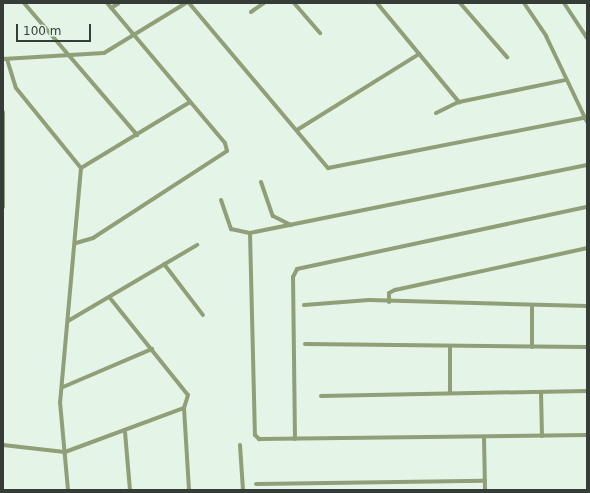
<!DOCTYPE html>
<html>
<head>
<meta charset="utf-8">
<style>
	body { margin:0 }
	#map { position:relative; width:590px; height:493px; overflow:hidden; background:#e4f5e7; font-family:"DejaVu Sans",sans-serif }
	div>[style] { position:absolute }
	[style*='--x'] { left:calc(var(--x)*1px); top:calc(var(--y)*1px); width:calc(var(--w)*1px); rotate:calc(var(--a)*1deg) }
	.street>* { height:4px; margin:-2px; padding:0 2px; transform-origin:2px; border-radius:2px; background:#909f78 }
	span { translate:-50% -50%; white-space:nowrap; text-align:center; line-height:1.15; -webkit-text-stroke:3.5px #e4f5e7; paint-order:stroke }
	.frame { position:absolute; inset:0; border:4px solid #363d38; pointer-events:none }
	.scale { position:absolute; left:16px; top:24px; width:75px; height:18px; box-sizing:border-box; border:2px solid #363d38; border-top:0; padding-left:5px; font-size:12px; line-height:14px; white-space:nowrap; color:#363d38; -webkit-text-stroke:3px #e4f5e7; paint-order:stroke }
</style>
</head>
<body>
<div id="map">
	<div class="street">
		<i style="--x:24;--y:3;--w:174;--a:49.4"></i>
		<i style="--x:189;--y:3;--w:216;--a:49.9"></i>
		<i style="--x:328;--y:168;--w:261;--a:-11.1"></i>
		<i style="--x:294;--y:3;--w:40;--a:49"></i>
		<i style="--x:377;--y:3;--w:129;--a:50.4"></i>
		<i style="--x:460;--y:3;--w:72;--a:49"></i>
		<i style="--x:524;--y:3;--w:40;--a:56"></i>
		<i style="--x:546;--y:36;--w:95;--a:64.5"></i>
		<i style="--x:564;--y:3;--w:42;--a:56.7"></i>
		<i style="--x:111;--y:8;--w:9;--a:-32"></i>
		<i style="--x:251;--y:12;--w:16;--a:-35"></i>
		<i style="--x:3;--y:59;--w:101;--a:-3.4"></i>
		<i style="--x:104;--y:53;--w:96;--a:-31.4"></i>
		<i style="--x:7;--y:59;--w:30;--a:73"></i>
		<i style="--x:16;--y:88;--w:103;--a:50.9"></i>
		<i style="--x:81;--y:168;--w:235;--a:95.1"></i>
		<i style="--x:60;--y:402;--w:88;--a:84.8"></i>
		<i style="--x:3;--y:112;--w:95;--a:90"></i>
		<i style="--x:436;--y:113;--w:25;--a:-26"></i>
		<i style="--x:459;--y:102;--w:108;--a:-11.7"></i>
		<i style="--x:297;--y:130;--w:144;--a:-31.9"></i>
		<i style="--x:587;--y:165;--w:344;--a:168.6"></i>
		<i style="--x:250;--y:233;--w:202;--a:88.6"></i>
		<i style="--x:255;--y:435;--w:6;--a:45"></i>
		<i style="--x:259;--y:439;--w:328;--a:-0.7"></i>
		<i style="--x:81;--y:168;--w:127;--a:-31.2"></i>
		<i style="--x:261;--y:182;--w:36;--a:71"></i>
		<i style="--x:273;--y:216;--w:20;--a:27"></i>
		<i style="--x:221;--y:200;--w:31;--a:71"></i>
		<i style="--x:231;--y:229;--w:19;--a:12"></i>
		<i style="--x:76;--y:243;--w:18;--a:-16"></i>
		<i style="--x:93;--y:238;--w:160;--a:-33"></i>
		<i style="--x:227;--y:151;--w:8;--a:-104"></i>
		<i style="--x:225;--y:143;--w:183;--a:-130.1"></i>
		<i style="--x:164;--y:264;--w:64;--a:52.6"></i>
		<i style="--x:110;--y:298;--w:124;--a:51.2"></i>
		<i style="--x:188;--y:395;--w:14;--a:107"></i>
		<i style="--x:184;--y:408;--w:82;--a:86.5"></i>
		<i style="--x:389;--y:302;--w:9;--a:-90"></i>
		<i style="--x:389;--y:293;--w:7;--a:-27"></i>
		<i style="--x:395;--y:290;--w:197;--a:-12.3"></i>
		<i style="--x:304;--y:305;--w:65;--a:-4.4"></i>
		<i style="--x:369;--y:300;--w:218;--a:1.6"></i>
		<i style="--x:532;--y:307;--w:40;--a:90"></i>
		<i style="--x:68;--y:321;--w:150;--a:-30.5"></i>
		<i style="--x:305;--y:344;--w:282;--a:0.6"></i>
		<i style="--x:450;--y:346;--w:46;--a:90"></i>
		<i style="--x:63;--y:387;--w:97;--a:-23.1"></i>
		<i style="--x:541;--y:392;--w:44;--a:88.7"></i>
		<i style="--x:321;--y:396;--w:266;--a:-1.1"></i>
		<i style="--x:125;--y:432;--w:58;--a:85.1"></i>
		<i style="--x:484;--y:437;--w:53;--a:88.9"></i>
		<i style="--x:295;--y:439;--w:162;--a:-90.7"></i>
		<i style="--x:293;--y:277;--w:9;--a:-63"></i>
		<i style="--x:297;--y:269;--w:297;--a:-12.1"></i>
		<i style="--x:3;--y:445;--w:62;--a:6.4"></i>
		<i style="--x:65;--y:452;--w:127;--a:-20.3"></i>
		<i style="--x:240;--y:445;--w:45;--a:86.2"></i>
		<i style="--x:256;--y:484;--w:229;--a:-0.8"></i>
	</div>
	<div class="frame"></div>
	<div class="scale">100 m</div>
</div>
</body>
</html>
